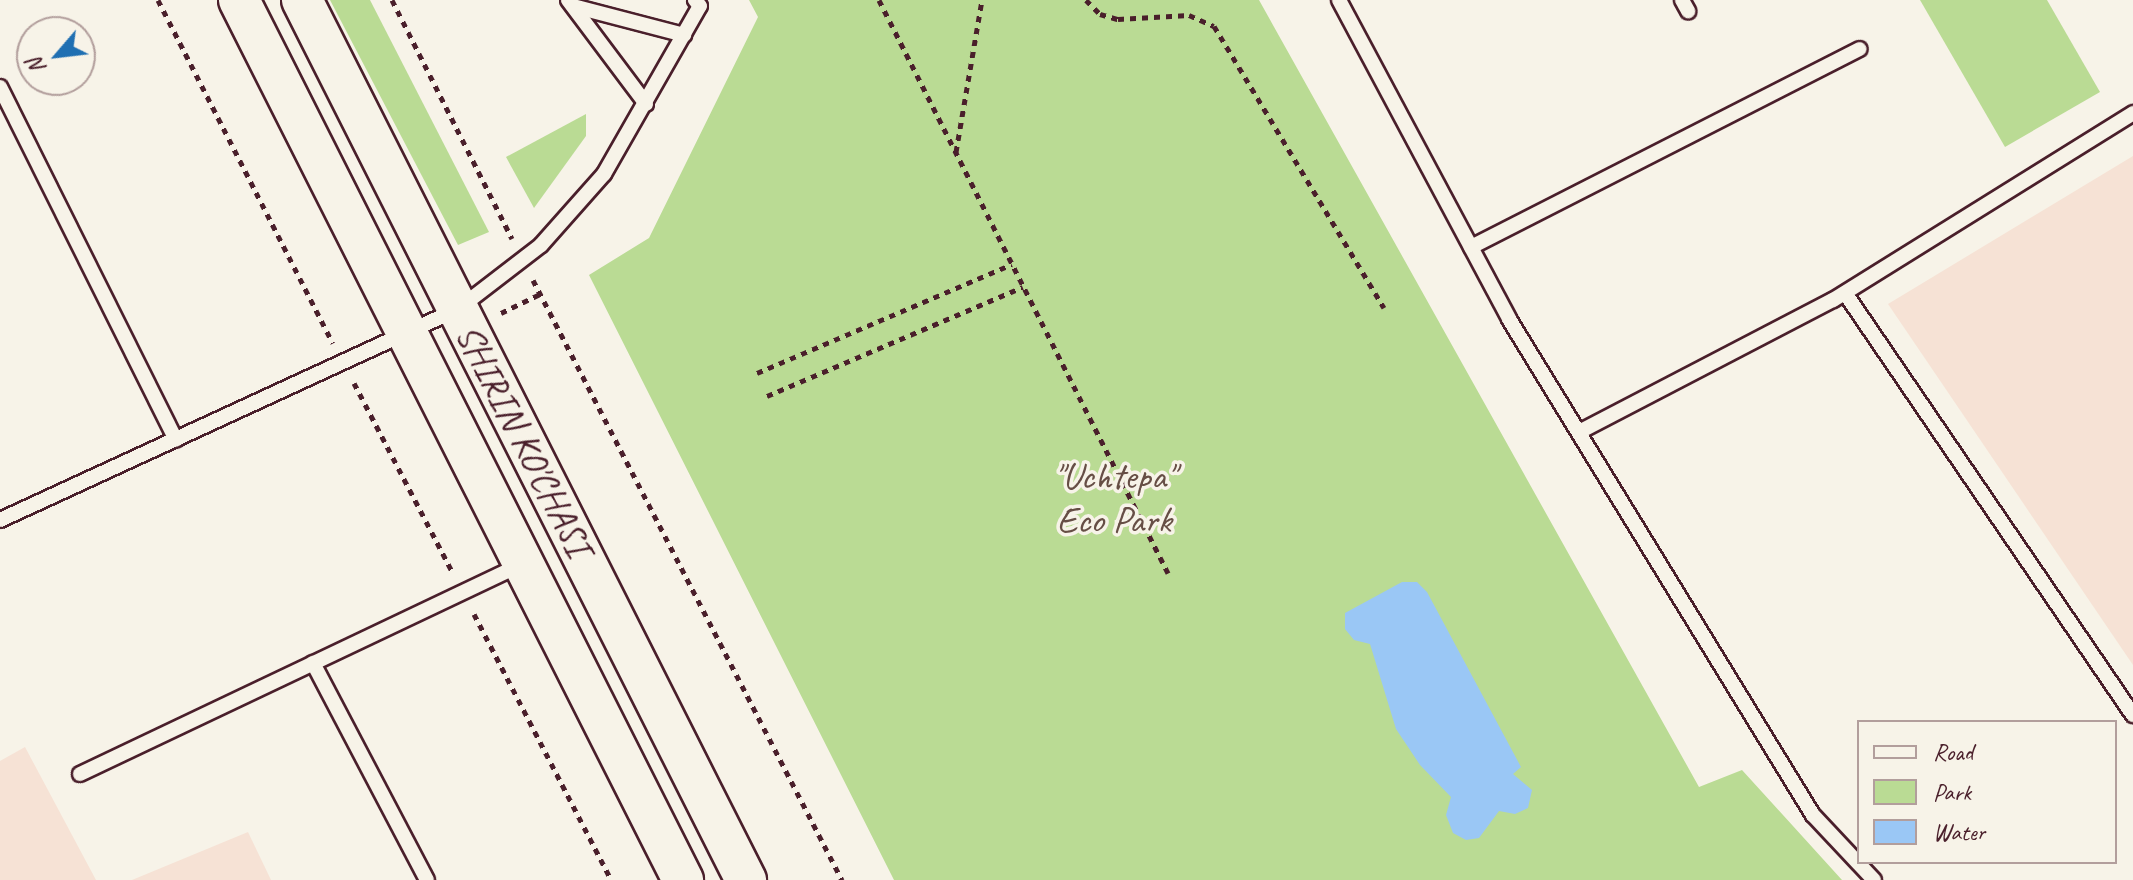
<!DOCTYPE html>
<html>
<head>
<meta charset="utf-8">
<style>
	body { margin:0 }
	#map { position:relative; width:2133px; height:880px; overflow:hidden; background:#f7f3e8; font-family:Caveat,sans-serif }
	div>[style] { position:absolute }
	[style*='--x'] { left:calc(var(--x)*1px); top:calc(var(--y)*1px); width:calc(var(--w)*1px); rotate:calc(var(--a)*1deg) }
	.built>* { inset:0; background:#f6e2d5 }
	.green>* { inset:0; background:#badb94 }
	.water>* { inset:0; background:#9ac7f5 }
	.path>* { height:5px; margin-top:-2.5px; transform-origin:0; background:repeating-linear-gradient(90deg,#4a1f2b 0 6px,transparent 0 12px) }
	.roads { filter:drop-shadow(2px 0 #4a1f2b) drop-shadow(-2px 0 #4a1f2b) drop-shadow(0 2px #4a1f2b) drop-shadow(0 -2px #4a1f2b) }
	.service>* { height:14px; margin:-7px; padding:0 7px; transform-origin:7px; border-radius:7px; background:#f7f3e8 }
	.secondary>* { height:40px; margin:-20px; padding:0 20px; transform-origin:20px; border-radius:20px; background:#f7f3e8 }
	span { translate:-50% -50%; white-space:nowrap; text-align:center; line-height:1.15; -webkit-text-stroke:7px #f7f3e8; paint-order:stroke }
	.street-label { font-size:38px; color:#4a1f2b }
	.park-label { font-size:38px; color:#664e45 }
	.legend { position:absolute; left:1857px; top:720px; width:260px; height:144px; box-sizing:border-box; background:#f7f3e8; border:2px solid #b29e9c; margin:0; padding:10px 14px; list-style:none; font-size:24px; color:#4a1f2b }
	.legend li { display:flex; align-items:center; gap:16px; height:40px }
	.legend b { width:40px; border:2px solid #b29e9c }
	.north { position:absolute; left:16px; top:16px; width:80px; height:80px; box-sizing:border-box; background:#f7f3e8; border:2px solid #b29e9c; border-radius:50%; rotate:242deg; font-size:22px; font-weight:700; line-height:32px; text-align:center; color:#4a1f2b }
	.north::after { content:''; display:block; margin:auto; width:28px; height:36px; background:#1f6fb2; clip-path:polygon(50% 0,100% 100%,50% 72%,0 100%) }
</style>
</head>
<body>
<div id="map">
	<div class="built">
		<i style="clip-path:polygon(2133px 156px,2133px 665px,1888px 304px)"></i>
		<i style="clip-path:polygon(25px 747px,96px 880px,0 880px,0 761px)"></i>
		<i style="clip-path:polygon(248px 832px,271px 880px,132px 880px)"></i>
	</div>
	<div class="green">
		<i style="clip-path:polygon(330px 0,370px 0,489px 232px,458px 245px)"></i>
		<i style="clip-path:polygon(749px 0,1259px 0,1699px 787px,1742px 770px,1842px 880px,894px 880px,589px 275px,649px 238px,758px 17px)"></i>
		<i style="clip-path:polygon(1920px 0,2047px 0,2100px 92px,2005px 147px)"></i>
		<i style="clip-path:polygon(586px 114px,586px 136px,534px 208px,506px 157px)"></i>
	</div>
	<div class="water">
		<i style="clip-path:polygon(1402px 582px,1417px 582px,1427px 592px,1521px 767px,1513px 774px,1532px 790px,1528px 808px,1515px 814px,1499px 811px,1479px 838px,1466px 840px,1453px 833px,1446px 815px,1451px 797px,1420px 765px,1396px 729px,1370px 644px,1354px 640px,1345px 629px,1345px 613px)"></i>
	</div>
	<div class="path">
		<i style="--x:158;--y:0;--w:385;--a:63"></i>
		<i style="--x:392;--y:0;--w:267;--a:63.3"></i>
		<i style="--x:879;--y:0;--w:642;--a:63.24"></i>
		<i style="--x:1086;--y:0;--w:20;--a:45"></i>
		<i style="--x:1100;--y:14;--w:19;--a:16"></i>
		<i style="--x:1118;--y:19;--w:71;--a:-3.2"></i>
		<i style="--x:1189;--y:15;--w:27;--a:24"></i>
		<i style="--x:1214;--y:26;--w:329;--a:58.9"></i>
		<i style="--x:956;--y:152;--w:154;--a:-80.3"></i>
		<i style="--x:533;--y:280;--w:675;--a:62.75"></i>
		<i style="--x:501;--y:313;--w:43;--a:-26"></i>
		<i style="--x:757;--y:373;--w:277;--a:-23.1"></i>
		<i style="--x:354;--y:383;--w:214;--a:62.5"></i>
		<i style="--x:767;--y:396;--w:278;--a:-23.1"></i>
		<i style="--x:474;--y:614;--w:299;--a:62.7"></i>
	</div>
	<div class="roads">
		<div class="service">
			<i style="--x:568;--y:0;--w:130;--a:53.1"></i>
			<i style="--x:1339;--y:0;--w:361;--a:61.9"></i>
			<i style="--x:1509;--y:319;--w:582;--a:58.5"></i>
			<i style="--x:1813;--y:815;--w:89;--a:46.8"></i>
			<i style="--x:1682;--y:0;--w:13;--a:61"></i>
			<i style="--x:573;--y:6;--w:115;--a:14.6"></i>
			<i style="--x:0;--y:87;--w:394;--a:63.5"></i>
			<i style="--x:1471;--y:247;--w:436;--a:-27"></i>
			<i style="--x:1845;--y:293;--w:511;--a:55.69"></i>
			<i style="--x:1579;--y:432;--w:286;--a:-27.5"></i>
			<i style="--x:1833;--y:300;--w:354;--a:-31.9"></i>
			<i style="--x:0;--y:520;--w:504;--a:-24.74"></i>
			<i style="--x:458;--y:309;--w:105;--a:-37.6"></i>
			<i style="--x:541;--y:245;--w:95;--a:-48.4"></i>
			<i style="--x:604;--y:174;--w:193;--a:-60.3"></i>
			<i style="--x:700;--y:6;--w:8;--a:-130"></i>
			<i style="--x:313;--y:663;--w:245;--a:62.3"></i>
			<i style="--x:80;--y:774;--w:488;--a:-25.4"></i>
		</div>
		<div class="secondary">
			<i style="--x:239;--y:0;--w:986;--a:63.23"></i>
			<i style="--x:302;--y:0;--w:986;--a:63.23"></i>
		</div>
	</div>
	<div class="street-label">
		<span style="left:524px;top:440px;rotate:63deg">SHIRIN KO'CHASI</span>
	</div>
	<div class="park-label">
		<span style="left:1114px;top:498px">"Uchtepa"<br>Eco Park</span>
	</div>
	<ul class="legend">
	<li><b style="height:10px;background:#f7f3e8"></b>Road</li>
	<li><b style="height:22px;background:#badb94"></b>Park</li>
	<li><b style="height:22px;background:#9ac7f5"></b>Water</li>
	</ul>
	<div class="north">N</div>
</div>
</body>
</html>
